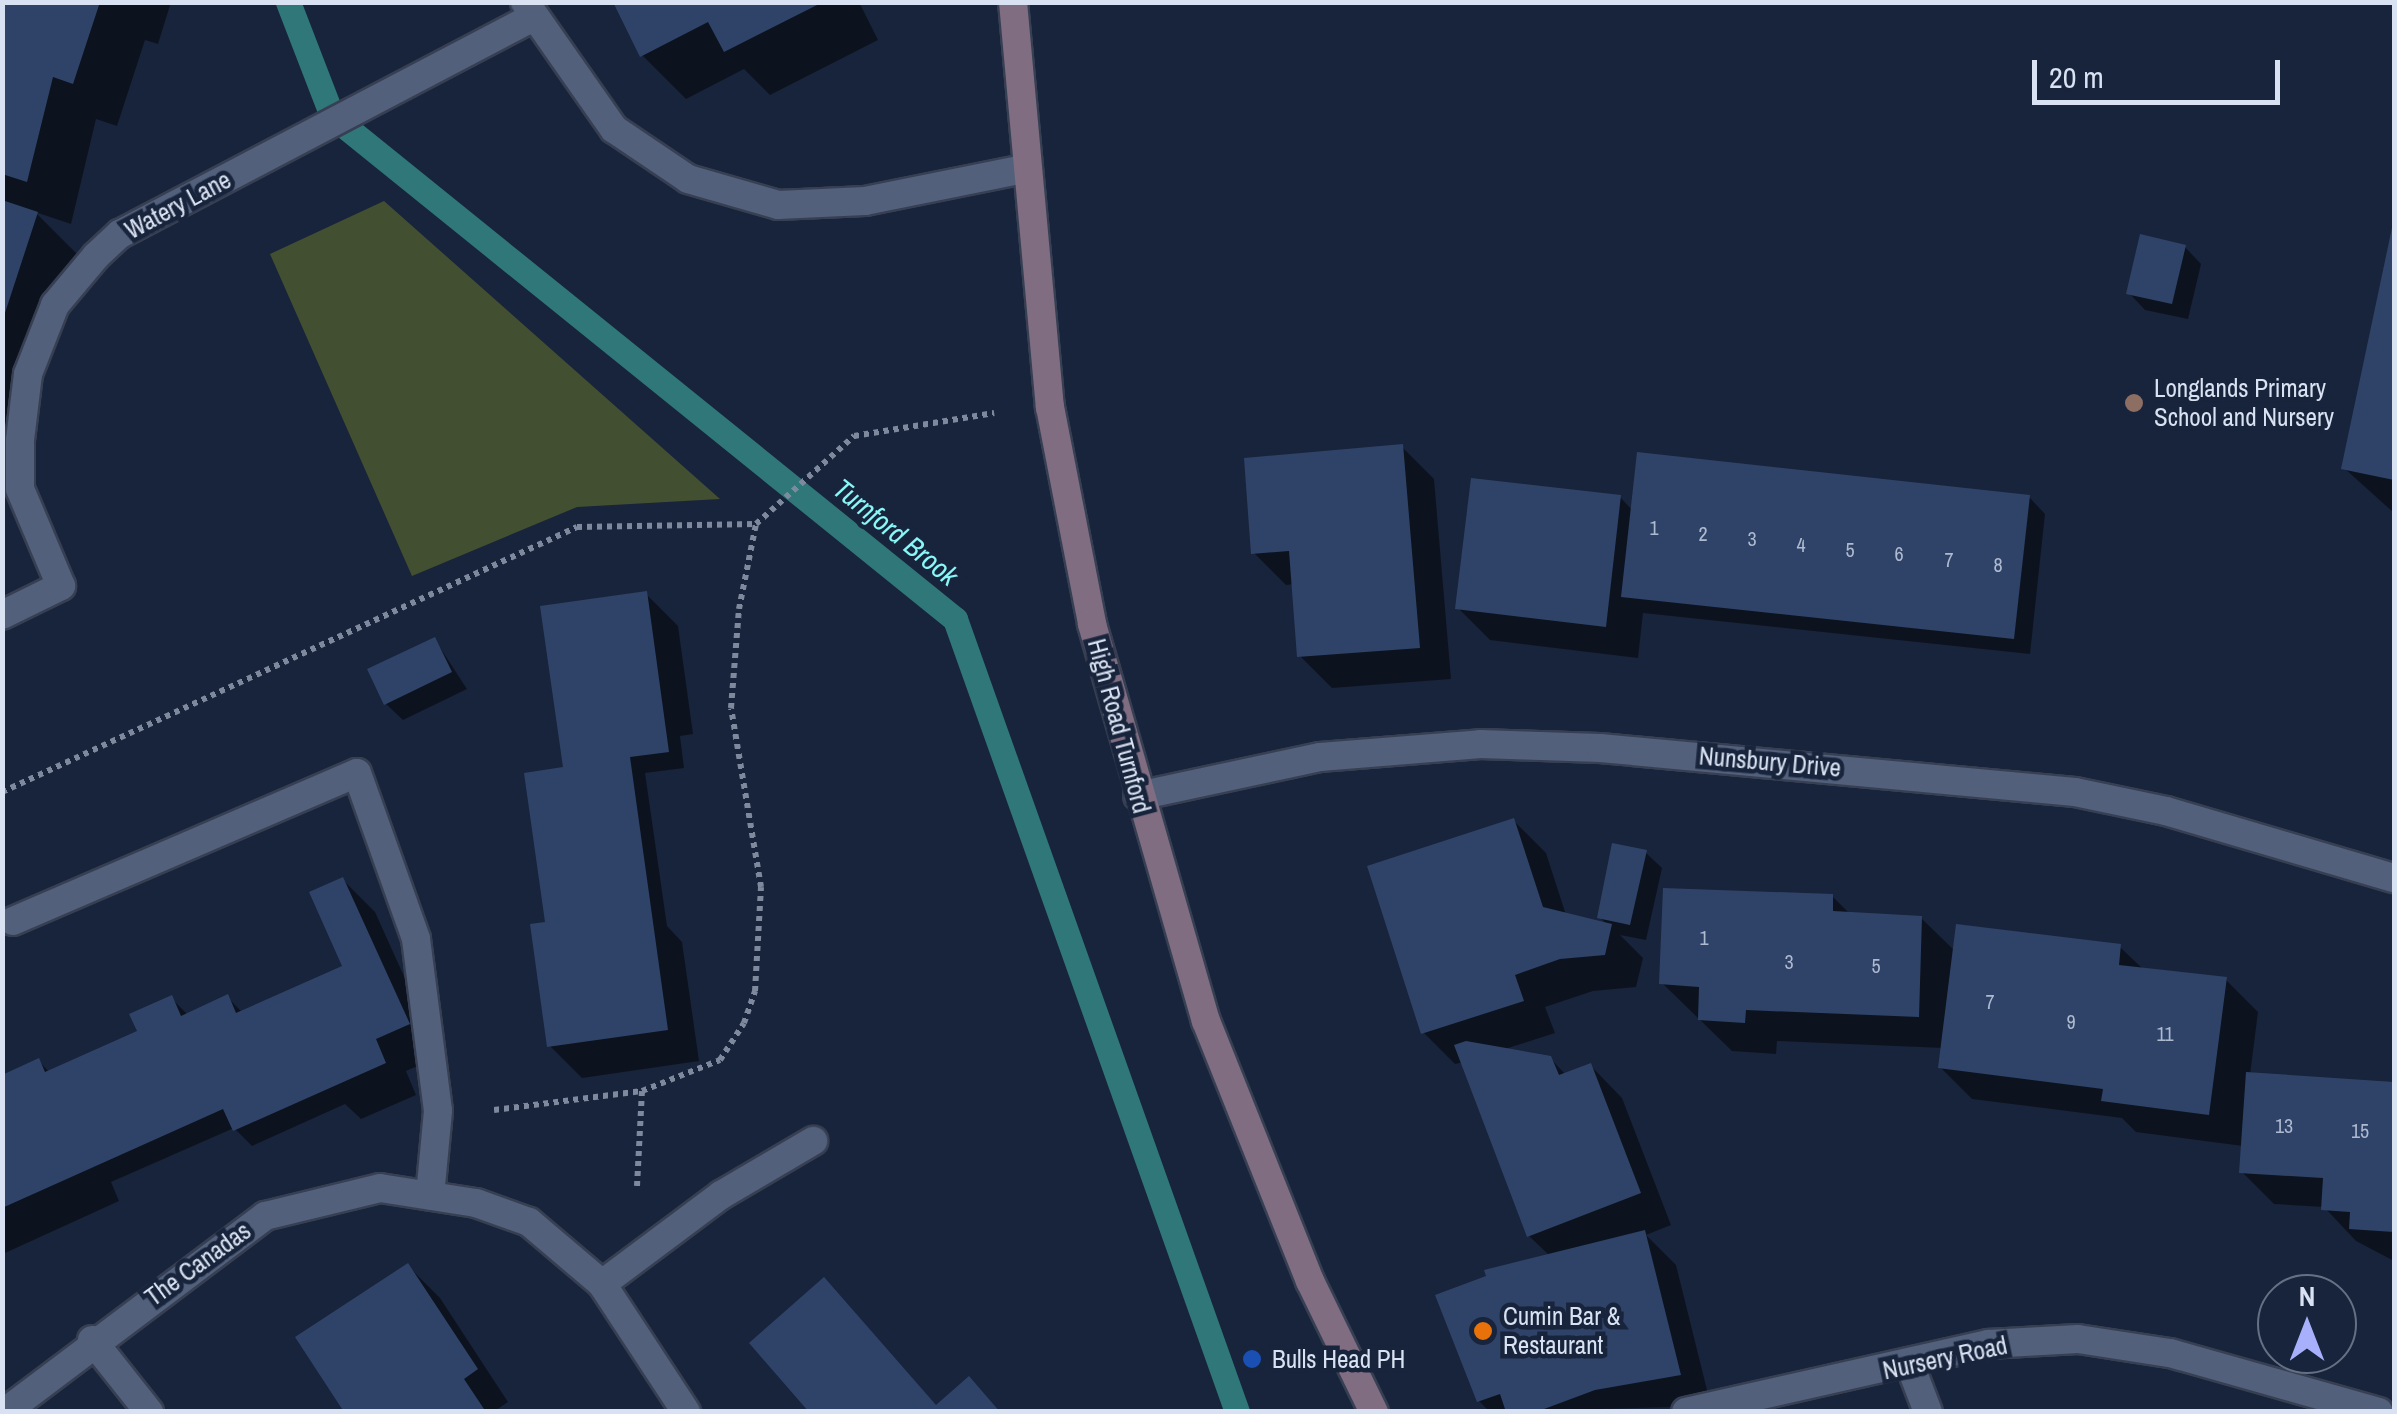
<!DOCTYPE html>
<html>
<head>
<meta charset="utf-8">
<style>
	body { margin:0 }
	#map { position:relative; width:2397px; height:1414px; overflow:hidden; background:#18243b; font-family:"Archivo Narrow",sans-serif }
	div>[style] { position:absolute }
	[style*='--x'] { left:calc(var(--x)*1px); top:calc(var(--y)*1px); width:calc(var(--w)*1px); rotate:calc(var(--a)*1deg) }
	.green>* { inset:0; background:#434f31 }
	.shadow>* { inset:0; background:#0007 }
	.stream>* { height:25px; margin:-12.5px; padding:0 12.5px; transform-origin:12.5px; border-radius:12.5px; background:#2f7778 }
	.building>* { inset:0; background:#2f4369 }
	.path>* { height:6px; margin-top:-3px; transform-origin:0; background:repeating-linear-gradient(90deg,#7f899d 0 5px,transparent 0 10px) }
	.roads { filter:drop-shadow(2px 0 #373f53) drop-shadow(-2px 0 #373f53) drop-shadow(0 2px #373f53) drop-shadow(0 -2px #373f53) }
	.service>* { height:28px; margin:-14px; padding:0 14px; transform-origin:14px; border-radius:14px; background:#52607b }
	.minor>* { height:28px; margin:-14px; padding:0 14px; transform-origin:14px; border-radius:14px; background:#52607b }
	.secondary>* { height:28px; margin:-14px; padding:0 14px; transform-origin:14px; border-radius:14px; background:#806d82 }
	.dots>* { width:28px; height:28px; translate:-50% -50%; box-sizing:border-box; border:5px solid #18243b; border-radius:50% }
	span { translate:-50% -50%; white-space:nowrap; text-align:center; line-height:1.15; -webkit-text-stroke:9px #18243b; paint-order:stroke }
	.number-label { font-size:20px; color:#aebad0 }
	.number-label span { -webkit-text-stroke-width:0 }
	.street-label { font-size:25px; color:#d9e2f2 }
	.poi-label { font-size:25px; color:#d9e2f2 }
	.left { translate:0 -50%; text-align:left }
	.water-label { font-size:28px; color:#89f6f7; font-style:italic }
	.frame { position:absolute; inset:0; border:5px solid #d9e2f2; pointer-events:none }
	.north { position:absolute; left:2257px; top:1274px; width:100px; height:100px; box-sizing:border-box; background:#18243b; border:2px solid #657084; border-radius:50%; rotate:0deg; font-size:28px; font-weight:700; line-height:40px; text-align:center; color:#d9e2f2 }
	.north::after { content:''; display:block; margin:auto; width:35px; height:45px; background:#a8b0fc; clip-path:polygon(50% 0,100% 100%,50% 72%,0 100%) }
	.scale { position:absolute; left:2032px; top:60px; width:248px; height:45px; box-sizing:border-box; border:5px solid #d9e2f2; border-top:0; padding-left:12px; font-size:30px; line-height:35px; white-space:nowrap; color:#d9e2f2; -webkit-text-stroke:8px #18243b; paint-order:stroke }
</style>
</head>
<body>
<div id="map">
	<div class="green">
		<i style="clip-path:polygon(384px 201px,720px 499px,577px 507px,412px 576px,270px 254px)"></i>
	</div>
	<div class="shadow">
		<i style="clip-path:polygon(2px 2px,171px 2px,158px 44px,145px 40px,117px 126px,96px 119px,71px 224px,35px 212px,81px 258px,2px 497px)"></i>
		<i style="clip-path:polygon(616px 2px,859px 2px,878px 40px,770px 95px,744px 69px,686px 99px,642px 55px)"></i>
		<i style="clip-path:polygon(2394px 227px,2394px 513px,2344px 468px)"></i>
		<i style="clip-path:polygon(2185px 247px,2201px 264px,2188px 319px,2145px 310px,2129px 293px)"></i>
		<i style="clip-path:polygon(1402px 447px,1434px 479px,1451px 679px,1332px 688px,1300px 656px,1294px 584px,1286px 585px,1254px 553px)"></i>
		<i style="clip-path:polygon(1620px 497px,1633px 511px,2029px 497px,2045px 514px,2030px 654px,1643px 613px,1638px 658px,1490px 640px,1458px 608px)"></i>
		<i style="clip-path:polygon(646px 594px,678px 626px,693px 734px,680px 736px,684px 768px,645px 773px,667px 926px,682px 942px,699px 1061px,582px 1078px,550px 1046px,547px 924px,565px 769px)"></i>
		<i style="clip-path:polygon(435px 640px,467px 689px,403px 720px,386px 704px)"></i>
		<i style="clip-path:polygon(1514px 821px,1546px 853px,1566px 915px,1607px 925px,1600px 917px,1645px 852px,1662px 868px,1646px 940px,1620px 935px,1643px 958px,1636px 987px,1593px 991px,1545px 1007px,1555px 1033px,1502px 1050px,1550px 1058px,1566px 1075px,1590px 1065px,1622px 1098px,1671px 1225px,1646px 1235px,1676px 1265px,1711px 1406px,1490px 1412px,1479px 1401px,1550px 1256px,1529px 1236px,1464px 1062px,1455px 1064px,1423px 1032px)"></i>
		<i style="clip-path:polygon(343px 880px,375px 912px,440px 1056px,406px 1071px,416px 1095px,361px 1119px,345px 1104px,252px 1146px,234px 1128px,111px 1182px,119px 1201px,5px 1253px,2px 1077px,39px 1061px,50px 1073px,140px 1032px,171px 998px,188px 1015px,227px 997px,243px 1013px,346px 968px)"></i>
		<i style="clip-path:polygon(1832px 896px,1851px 915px,1921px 918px,1955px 951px,2120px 947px,2144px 970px,2226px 980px,2258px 1012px,2250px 1075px,2394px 1085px,2394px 1261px,2356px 1241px,2324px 1207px,2274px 1204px,2242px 1172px,2243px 1146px,2136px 1132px,2122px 1118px,1972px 1099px,1940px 1067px,1943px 1048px,1777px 1041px,1776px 1054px,1732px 1051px,1662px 983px)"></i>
		<i style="clip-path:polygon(408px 1266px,440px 1298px,508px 1402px,493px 1412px,347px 1412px)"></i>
	</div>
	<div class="stream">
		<i style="--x:288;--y:2;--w:122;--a:68.9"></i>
		<i style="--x:332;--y:116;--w:801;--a:38.92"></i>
		<i style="--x:955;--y:619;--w:842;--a:70.42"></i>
	</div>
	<div class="building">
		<i style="clip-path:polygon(2px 2px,100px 2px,73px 84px,53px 77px,27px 182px,2px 174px)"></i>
		<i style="clip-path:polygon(613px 2px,823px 2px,724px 52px,708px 22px,640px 57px)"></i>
		<i style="clip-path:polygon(2px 200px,38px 212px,3px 319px,2px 319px)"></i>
		<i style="clip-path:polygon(2393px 223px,2394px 223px,2394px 480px,2341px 469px)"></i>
		<i style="clip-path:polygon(2140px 234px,2186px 245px,2172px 304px,2126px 294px)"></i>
		<i style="clip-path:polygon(1403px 444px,1420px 648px,1297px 657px,1289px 551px,1251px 554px,1244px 458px)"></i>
		<i style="clip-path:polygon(1637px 452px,2030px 495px,2014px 639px,1621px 597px)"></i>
		<i style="clip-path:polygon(1471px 478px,1621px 495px,1606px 627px,1455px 609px)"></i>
		<i style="clip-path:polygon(647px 591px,669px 752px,630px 757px,668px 1030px,547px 1047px,530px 924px,545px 922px,524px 773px,563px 767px,540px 606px)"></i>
		<i style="clip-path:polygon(435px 637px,452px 672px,384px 705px,367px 669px)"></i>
		<i style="clip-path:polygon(1514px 818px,1543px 907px,1612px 924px,1605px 955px,1560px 959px,1515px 975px,1524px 1001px,1421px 1034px,1367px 866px)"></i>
		<i style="clip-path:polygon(1612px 843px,1647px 850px,1630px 925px,1597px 918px)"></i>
		<i style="clip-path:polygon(343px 877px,410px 1024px,376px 1039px,386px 1063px,233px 1131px,223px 1109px,2px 1208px,2px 1075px,39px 1058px,45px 1072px,137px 1031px,129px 1014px,172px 995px,181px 1016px,228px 994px,236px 1013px,342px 966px,309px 892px)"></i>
		<i style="clip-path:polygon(1663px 888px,1833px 894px,1833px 911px,1922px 916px,1919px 1017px,1746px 1010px,1745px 1023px,1698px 1020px,1699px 987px,1659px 984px)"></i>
		<i style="clip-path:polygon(1956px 924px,2121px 944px,2119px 965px,2227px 977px,2209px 1115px,2101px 1101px,2103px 1089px,1938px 1068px)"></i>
		<i style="clip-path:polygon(1466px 1041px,1551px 1056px,1559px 1075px,1591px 1063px,1641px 1193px,1527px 1237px,1454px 1045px)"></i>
		<i style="clip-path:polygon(2246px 1072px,2394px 1082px,2394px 1232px,2349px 1229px,2350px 1212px,2321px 1210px,2323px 1178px,2239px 1173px)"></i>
		<i style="clip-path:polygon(1645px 1230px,1681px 1375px,1595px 1390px,1536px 1412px,1506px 1412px,1500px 1394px,1477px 1402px,1435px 1295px,1486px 1276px,1484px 1270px)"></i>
		<i style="clip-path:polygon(408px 1263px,478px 1369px,464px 1379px,486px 1412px,344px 1412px,295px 1337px)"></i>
		<i style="clip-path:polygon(824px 1277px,936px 1405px,969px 1376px,1000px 1412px,809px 1412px,749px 1343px)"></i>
	</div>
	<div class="path">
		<i style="--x:2;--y:792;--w:633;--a:-24.74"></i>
		<i style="--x:577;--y:527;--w:179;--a:-1"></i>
		<i style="--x:494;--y:1110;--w:149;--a:-7.3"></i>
		<i style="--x:637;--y:1186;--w:95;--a:-87"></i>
		<i style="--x:642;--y:1091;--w:84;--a:-21.7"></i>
		<i style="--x:720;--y:1060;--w:44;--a:-57"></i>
		<i style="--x:744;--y:1023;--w:34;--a:-71"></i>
		<i style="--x:755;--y:991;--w:104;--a:-86.7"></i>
		<i style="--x:761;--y:887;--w:181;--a:-99.5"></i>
		<i style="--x:731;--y:708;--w:99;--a:-85.4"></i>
		<i style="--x:739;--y:609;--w:87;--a:-78.7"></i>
		<i style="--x:756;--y:524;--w:132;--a:-41.9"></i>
		<i style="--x:854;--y:436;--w:142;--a:-9.3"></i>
	</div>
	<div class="roads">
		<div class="service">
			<i style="--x:13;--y:921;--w:374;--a:-23.3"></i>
			<i style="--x:357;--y:773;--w:176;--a:70.4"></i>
			<i style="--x:416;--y:939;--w:173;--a:82.7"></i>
			<i style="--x:438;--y:1111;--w:85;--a:95.4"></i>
			<i style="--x:602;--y:1284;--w:149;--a:-36.8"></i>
			<i style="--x:721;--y:1195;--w:107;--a:-30.4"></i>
			<i style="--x:92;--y:1340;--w:92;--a:51.6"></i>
			<i style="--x:1910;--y:1365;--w:50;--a:69"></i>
		</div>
		<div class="minor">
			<i style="--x:525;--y:2;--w:155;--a:55"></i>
			<i style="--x:614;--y:129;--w:89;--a:34"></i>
			<i style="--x:688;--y:179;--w:94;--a:16.1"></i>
			<i style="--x:778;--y:205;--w:87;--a:-2.6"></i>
			<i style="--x:865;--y:201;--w:162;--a:-11.4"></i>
			<i style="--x:2;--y:615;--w:66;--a:-26.2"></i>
			<i style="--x:61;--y:586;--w:105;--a:-112.9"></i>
			<i style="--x:20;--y:489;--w:49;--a:-90"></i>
			<i style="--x:20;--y:440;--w:66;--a:-83.1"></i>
			<i style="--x:28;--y:374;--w:74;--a:-68.6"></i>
			<i style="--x:55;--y:305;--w:64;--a:-50.1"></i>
			<i style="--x:96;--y:256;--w:33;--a:-43"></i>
			<i style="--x:120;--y:234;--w:465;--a:-27.7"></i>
			<i style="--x:1138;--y:796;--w:186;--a:-12.1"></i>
			<i style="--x:1320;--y:757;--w:161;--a:-4.6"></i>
			<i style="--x:1480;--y:744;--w:120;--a:1.9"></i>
			<i style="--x:1600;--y:748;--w:477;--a:5.3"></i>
			<i style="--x:2075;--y:792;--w:93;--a:11.8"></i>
			<i style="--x:2166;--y:811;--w:238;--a:16.4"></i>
			<i style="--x:5;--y:1412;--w:326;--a:-37"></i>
			<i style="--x:265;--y:1216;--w:118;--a:-13.7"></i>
			<i style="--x:380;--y:1188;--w:97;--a:8.9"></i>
			<i style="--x:476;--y:1203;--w:56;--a:19.7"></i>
			<i style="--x:529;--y:1222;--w:96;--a:40.3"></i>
			<i style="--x:602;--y:1284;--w:153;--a:56.7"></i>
			<i style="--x:1686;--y:1412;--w:310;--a:-12.7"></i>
			<i style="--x:1988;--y:1344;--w:90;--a:-3.2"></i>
			<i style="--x:2078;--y:1339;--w:93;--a:8.7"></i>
			<i style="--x:2170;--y:1353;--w:217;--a:15.8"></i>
		</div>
		<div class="secondary">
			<i style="--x:1013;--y:2;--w:407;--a:84.8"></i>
			<i style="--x:1050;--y:407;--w:221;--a:79"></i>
			<i style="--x:1092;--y:624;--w:413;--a:74"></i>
			<i style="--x:1206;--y:1021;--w:280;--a:68.2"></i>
			<i style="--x:1310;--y:1281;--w:146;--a:64"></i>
		</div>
	</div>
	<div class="dots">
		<i style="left:2134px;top:403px;background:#8d6e63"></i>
		<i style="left:1483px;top:1331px;background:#e8710a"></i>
		<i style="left:1252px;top:1359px;background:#1a4fb4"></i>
	</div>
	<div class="number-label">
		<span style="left:1654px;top:527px">1</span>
		<span style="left:1703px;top:533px">2</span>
		<span style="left:1752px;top:538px">3</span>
		<span style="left:1801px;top:544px">4</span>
		<span style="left:1850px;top:549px">5</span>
		<span style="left:1899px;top:553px">6</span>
		<span style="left:1949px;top:559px">7</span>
		<span style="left:1998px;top:564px">8</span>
		<span style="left:1704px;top:937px">1</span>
		<span style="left:1789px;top:961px">3</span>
		<span style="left:1876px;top:965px">5</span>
		<span style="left:1990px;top:1001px">7</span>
		<span style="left:2071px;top:1021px">9</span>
		<span style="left:2165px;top:1033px">11</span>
		<span style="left:2284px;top:1125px">13</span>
		<span style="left:2360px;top:1130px">15</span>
	</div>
	<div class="street-label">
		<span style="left:178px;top:205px;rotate:-28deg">Watery Lane</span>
		<span style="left:1119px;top:726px;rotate:75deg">High Road Turnford</span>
		<span style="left:1770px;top:762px;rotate:5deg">Nunsbury Drive</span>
		<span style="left:198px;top:1264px;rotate:-36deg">The Canadas</span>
		<span style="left:1945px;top:1358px;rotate:-12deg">Nursery Road</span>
	</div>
	<div class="poi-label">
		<span class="left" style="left:2154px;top:403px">Longlands Primary<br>School and Nursery</span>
		<span class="left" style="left:1503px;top:1331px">Cumin Bar &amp;<br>Restaurant</span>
		<span class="left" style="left:1272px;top:1359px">Bulls Head PH</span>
	</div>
	<div class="water-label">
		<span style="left:896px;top:532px;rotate:39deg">Turnford Brook</span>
	</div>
	<div class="frame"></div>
	<div class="north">N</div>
	<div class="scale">20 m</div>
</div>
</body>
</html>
